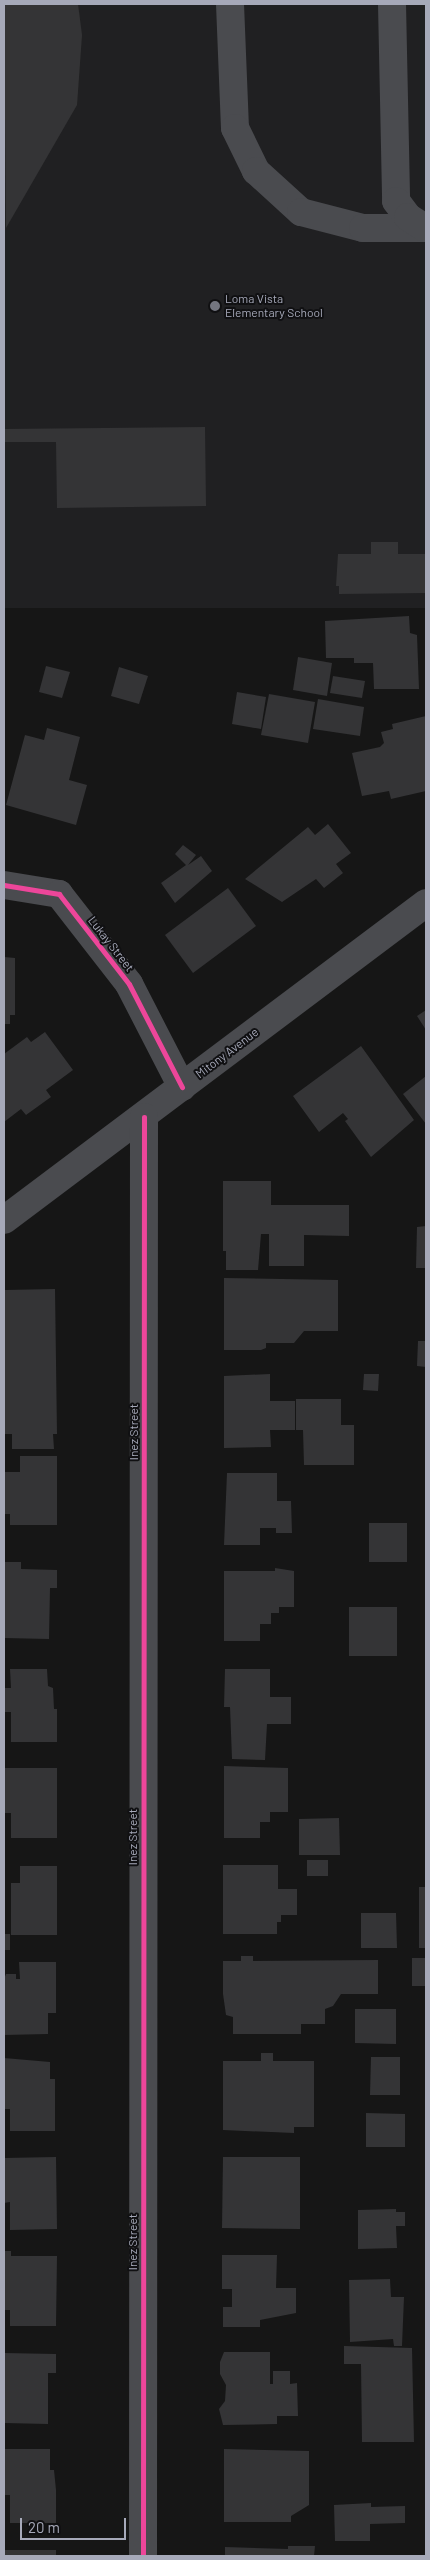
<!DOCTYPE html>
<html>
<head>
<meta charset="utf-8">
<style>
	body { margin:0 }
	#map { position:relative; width:430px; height:2560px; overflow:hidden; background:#161616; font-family:Barlow,sans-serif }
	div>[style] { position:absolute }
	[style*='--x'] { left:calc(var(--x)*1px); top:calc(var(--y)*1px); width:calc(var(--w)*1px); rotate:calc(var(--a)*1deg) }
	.built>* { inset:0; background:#202022 }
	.building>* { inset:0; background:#343436 }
	.minor>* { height:28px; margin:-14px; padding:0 14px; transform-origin:14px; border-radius:14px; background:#4a4b4f }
	.cycleway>* { height:5px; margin:-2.5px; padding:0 2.5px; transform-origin:2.5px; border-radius:2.5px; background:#ed469a }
	.dots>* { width:14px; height:14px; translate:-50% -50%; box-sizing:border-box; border:2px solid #101012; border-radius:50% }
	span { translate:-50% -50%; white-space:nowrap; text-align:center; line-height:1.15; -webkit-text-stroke:4px #101012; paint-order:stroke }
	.poi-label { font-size:12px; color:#a6a9b9 }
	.left { translate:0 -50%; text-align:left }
	.street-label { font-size:12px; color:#a6a9b9 }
	.frame { position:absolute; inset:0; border:5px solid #a6a9b9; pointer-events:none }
	.scale { position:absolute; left:20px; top:2518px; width:106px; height:22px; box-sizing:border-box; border:2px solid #a6a9b9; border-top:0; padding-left:6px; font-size:15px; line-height:18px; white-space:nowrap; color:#a6a9b9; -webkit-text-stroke:4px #101012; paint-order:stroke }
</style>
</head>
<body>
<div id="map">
	<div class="built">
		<i style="clip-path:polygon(4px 4px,426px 4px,426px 608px,4px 608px)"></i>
	</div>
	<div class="building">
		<i style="clip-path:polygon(4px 4px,78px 4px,82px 35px,77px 105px,6px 228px)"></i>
		<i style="clip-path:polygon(205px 427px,206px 506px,57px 508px,56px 442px,4px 442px,4px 429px)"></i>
		<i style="clip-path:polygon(371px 542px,398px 542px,398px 554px,426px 554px,426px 593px,339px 594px,339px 586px,336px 586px,338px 554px,371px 554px)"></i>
		<i style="clip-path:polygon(409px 616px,410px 633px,417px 635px,419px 689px,374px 689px,373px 663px,354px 663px,354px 658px,326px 658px,325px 621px)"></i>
		<i style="clip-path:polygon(298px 657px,332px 663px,327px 696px,293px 690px)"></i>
		<i style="clip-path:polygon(46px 666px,70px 672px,62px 698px,39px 692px)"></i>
		<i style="clip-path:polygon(119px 667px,148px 676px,139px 704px,111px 696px)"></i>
		<i style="clip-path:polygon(333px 676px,365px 681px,362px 698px,330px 693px)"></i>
		<i style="clip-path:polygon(237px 692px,266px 697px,261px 729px,232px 724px)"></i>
		<i style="clip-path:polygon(269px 694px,315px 702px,308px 743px,261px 735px)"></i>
		<i style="clip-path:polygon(318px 699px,364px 707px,360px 736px,313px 729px)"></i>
		<i style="clip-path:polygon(426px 716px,426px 791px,391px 799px,389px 791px,362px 796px,352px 753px,380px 747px,384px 743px,381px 732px,393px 729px,392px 724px)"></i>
		<i style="clip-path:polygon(47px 728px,80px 737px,69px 780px,87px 785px,76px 825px,6px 805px,25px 735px,44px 740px)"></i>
		<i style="clip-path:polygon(328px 824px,351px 853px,336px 864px,343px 873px,324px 888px,316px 879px,282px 902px,245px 879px,308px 827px,315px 835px)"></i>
		<i style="clip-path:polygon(183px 845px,196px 855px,188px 865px,201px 856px,212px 871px,175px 903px,161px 883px,186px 865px,175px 854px)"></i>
		<i style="clip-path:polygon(228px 888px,256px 926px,193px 973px,165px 935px)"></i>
		<i style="clip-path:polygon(4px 957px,15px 958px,15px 1015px,10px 1015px,10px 1024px,4px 1024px)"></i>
		<i style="clip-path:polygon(426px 1010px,426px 1030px,417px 1016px)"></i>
		<i style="clip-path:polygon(45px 1032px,73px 1070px,46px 1090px,51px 1097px,26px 1115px,21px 1109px,4px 1122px,4px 1054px,27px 1037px,31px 1042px)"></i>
		<i style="clip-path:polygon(361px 1046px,414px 1120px,371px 1157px,345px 1121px,348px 1119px,343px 1113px,319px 1132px,293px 1096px)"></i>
		<i style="clip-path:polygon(426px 1076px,426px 1124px,403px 1094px)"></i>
		<i style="clip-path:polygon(223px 1181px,271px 1181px,271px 1205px,349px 1205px,349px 1236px,304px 1235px,304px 1266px,269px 1266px,269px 1234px,261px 1234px,258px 1270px,226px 1270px,226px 1251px,223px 1251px)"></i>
		<i style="clip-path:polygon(426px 1226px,426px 1268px,416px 1268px,417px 1227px)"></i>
		<i style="clip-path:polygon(224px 1278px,338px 1280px,338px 1331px,304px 1331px,294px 1343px,266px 1343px,266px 1348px,261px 1350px,224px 1350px)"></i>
		<i style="clip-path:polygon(55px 1289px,57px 1434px,53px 1434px,54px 1449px,12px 1449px,12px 1434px,4px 1434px,5px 1290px)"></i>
		<i style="clip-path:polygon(418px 1341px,426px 1341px,426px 1367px,417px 1366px)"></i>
		<i style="clip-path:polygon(270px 1374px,270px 1401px,295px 1401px,295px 1430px,270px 1430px,271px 1447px,224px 1448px,224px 1376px)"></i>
		<i style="clip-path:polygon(364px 1374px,379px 1374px,378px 1391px,363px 1390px)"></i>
		<i style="clip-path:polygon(296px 1399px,341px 1399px,341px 1425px,354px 1425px,354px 1465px,304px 1465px,303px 1430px,296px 1430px)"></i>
		<i style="clip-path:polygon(20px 1456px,57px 1456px,57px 1525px,10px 1525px,10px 1514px,4px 1514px,4px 1472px,20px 1472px)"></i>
		<i style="clip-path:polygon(227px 1473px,277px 1473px,277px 1501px,291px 1501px,292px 1533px,276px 1533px,276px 1528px,260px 1528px,260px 1545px,224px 1545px)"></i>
		<i style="clip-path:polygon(369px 1523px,407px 1523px,407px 1562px,369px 1562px)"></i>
		<i style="clip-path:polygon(5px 1562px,21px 1562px,21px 1569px,57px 1570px,57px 1588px,50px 1588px,49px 1639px,4px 1638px)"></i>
		<i style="clip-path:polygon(275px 1568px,294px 1571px,294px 1607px,279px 1607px,279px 1613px,271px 1613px,271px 1624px,260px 1624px,260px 1641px,224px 1641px,224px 1571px,275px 1571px)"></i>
		<i style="clip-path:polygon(349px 1607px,397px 1607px,397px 1656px,349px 1656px)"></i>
		<i style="clip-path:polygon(10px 1669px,47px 1669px,48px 1686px,53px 1688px,54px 1709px,57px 1709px,57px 1742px,11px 1742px,11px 1712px,4px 1712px,4px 1688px,11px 1688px)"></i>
		<i style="clip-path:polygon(225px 1669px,270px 1669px,270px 1697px,291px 1697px,291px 1724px,267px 1724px,265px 1760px,232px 1759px,230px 1707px,224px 1707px)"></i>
		<i style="clip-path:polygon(224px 1766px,288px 1768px,288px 1812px,270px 1812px,270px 1822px,260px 1822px,260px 1838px,224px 1838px)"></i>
		<i style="clip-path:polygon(4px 1768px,57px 1768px,57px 1838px,11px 1838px,11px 1813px,4px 1813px)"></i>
		<i style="clip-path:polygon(339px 1818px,340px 1855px,299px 1855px,299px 1819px)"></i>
		<i style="clip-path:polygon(307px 1860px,328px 1860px,328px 1876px,307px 1876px)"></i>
		<i style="clip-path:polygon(223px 1865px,278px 1865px,278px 1889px,297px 1889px,297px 1915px,281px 1915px,281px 1922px,277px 1922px,277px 1934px,223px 1934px)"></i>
		<i style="clip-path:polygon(20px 1866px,57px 1866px,57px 1935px,11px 1935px,11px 1883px,20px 1883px)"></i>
		<i style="clip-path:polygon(419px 1887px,426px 1887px,426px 1948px,419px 1948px)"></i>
		<i style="clip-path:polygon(361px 1913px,396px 1913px,397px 1948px,361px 1948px)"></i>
		<i style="clip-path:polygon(4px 1934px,10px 1934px,10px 1950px,4px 1950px)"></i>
		<i style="clip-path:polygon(241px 1956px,253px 1956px,253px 1961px,378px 1960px,378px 1994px,341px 1994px,333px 2006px,325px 2009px,325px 2024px,301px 2024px,301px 2034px,233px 2034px,233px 2017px,226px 2015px,223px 1994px,223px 1961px,241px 1961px)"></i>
		<i style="clip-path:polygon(412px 1958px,426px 1958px,426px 1986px,412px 1986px)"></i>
		<i style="clip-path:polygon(19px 1962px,56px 1962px,56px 2013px,48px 2013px,48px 2034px,4px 2035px,4px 1979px,6px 1974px,16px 1974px,16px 1979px,20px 1979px)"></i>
		<i style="clip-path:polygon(355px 2009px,396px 2009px,396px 2044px,355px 2043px)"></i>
		<i style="clip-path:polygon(261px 2053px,273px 2053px,273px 2061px,314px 2061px,314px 2127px,294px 2127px,294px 2133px,223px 2130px,223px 2061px,261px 2061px)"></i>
		<i style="clip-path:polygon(371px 2057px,400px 2057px,400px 2095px,370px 2095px)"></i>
		<i style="clip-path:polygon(4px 2058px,50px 2062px,50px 2079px,55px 2079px,55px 2131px,10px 2131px,10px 2109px,4px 2109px)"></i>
		<i style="clip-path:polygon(366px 2113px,405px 2114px,405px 2147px,366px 2147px)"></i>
		<i style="clip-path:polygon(56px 2157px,57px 2229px,10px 2230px,10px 2202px,4px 2203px,4px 2158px)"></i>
		<i style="clip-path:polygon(223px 2157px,300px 2157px,300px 2229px,222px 2228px)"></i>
		<i style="clip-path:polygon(396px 2209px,396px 2212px,405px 2212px,405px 2226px,396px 2226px,397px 2248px,358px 2249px,358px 2210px)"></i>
		<i style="clip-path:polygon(4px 2251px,11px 2251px,11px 2256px,57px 2256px,56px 2326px,10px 2326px,10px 2310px,4px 2310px)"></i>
		<i style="clip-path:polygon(222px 2255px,277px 2255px,276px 2288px,296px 2288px,296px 2313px,260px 2320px,260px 2327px,223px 2327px,223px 2307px,232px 2307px,232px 2289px,222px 2289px)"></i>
		<i style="clip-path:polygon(390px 2279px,391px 2297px,404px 2297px,402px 2346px,394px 2346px,393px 2339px,350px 2342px,349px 2280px)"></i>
		<i style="clip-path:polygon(344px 2346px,412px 2348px,414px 2442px,362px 2442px,361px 2364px,344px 2364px)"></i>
		<i style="clip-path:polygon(224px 2352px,270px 2352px,270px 2384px,273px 2384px,273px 2371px,290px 2371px,290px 2384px,297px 2383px,298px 2416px,277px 2416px,277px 2424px,223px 2425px,219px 2409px,225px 2401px,226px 2385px,220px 2374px,220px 2362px)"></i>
		<i style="clip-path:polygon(4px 2353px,56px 2354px,56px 2373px,48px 2373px,48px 2424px,4px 2423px)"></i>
		<i style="clip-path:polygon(4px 2449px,50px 2449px,50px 2470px,54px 2470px,56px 2490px,56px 2523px,10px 2523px,10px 2495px,4px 2495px)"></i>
		<i style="clip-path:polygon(224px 2449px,309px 2451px,309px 2505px,291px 2516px,291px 2522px,224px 2522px)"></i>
		<i style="clip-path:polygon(371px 2503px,371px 2507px,405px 2506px,405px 2523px,370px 2524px,370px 2541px,335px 2541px,334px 2505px)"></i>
		<i style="clip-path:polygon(288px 2546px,315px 2546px,314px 2556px,225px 2556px,225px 2547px,288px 2549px)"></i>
		<i style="clip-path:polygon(4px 2550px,56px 2550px,56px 2556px,4px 2556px)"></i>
	</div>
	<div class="minor">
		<i style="--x:230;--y:4;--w:124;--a:87.7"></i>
		<i style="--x:235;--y:128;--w:48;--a:64"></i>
		<i style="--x:256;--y:171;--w:61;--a:42.3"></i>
		<i style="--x:301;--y:212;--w:64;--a:14.5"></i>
		<i style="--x:363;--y:228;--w:63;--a:0"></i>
		<i style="--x:392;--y:4;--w:197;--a:88.8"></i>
		<i style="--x:396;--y:201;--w:20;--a:53"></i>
		<i style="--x:408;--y:217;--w:20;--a:33"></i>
		<i style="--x:4;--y:885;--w:56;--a:9.3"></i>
		<i style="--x:59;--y:894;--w:114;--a:52.1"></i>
		<i style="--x:129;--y:984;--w:116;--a:62.8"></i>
		<i style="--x:4;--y:1220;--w:528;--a:-36.91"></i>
		<i style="--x:143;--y:2556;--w:1439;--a:-89.96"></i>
	</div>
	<div class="cycleway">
		<i style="--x:4;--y:885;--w:56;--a:9.3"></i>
		<i style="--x:59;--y:894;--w:114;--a:52.1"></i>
		<i style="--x:129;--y:984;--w:116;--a:62.8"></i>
		<i style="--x:143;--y:2556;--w:1439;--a:-89.96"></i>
	</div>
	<div class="dots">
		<i style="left:215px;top:306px;background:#747680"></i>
	</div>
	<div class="poi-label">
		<span class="left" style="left:225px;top:306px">Loma Vista<br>Elementary School</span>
	</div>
	<div class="street-label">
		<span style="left:111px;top:944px;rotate:52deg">Lukay Street</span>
		<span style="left:227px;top:1053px;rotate:-37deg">Mitony Avenue</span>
		<span style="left:134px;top:1432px;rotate:-90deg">Inez Street</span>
		<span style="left:133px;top:1837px;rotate:-90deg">Inez Street</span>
		<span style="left:133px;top:2242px;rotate:-90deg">Inez Street</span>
	</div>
	<div class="frame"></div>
	<div class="scale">20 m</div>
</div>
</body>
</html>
